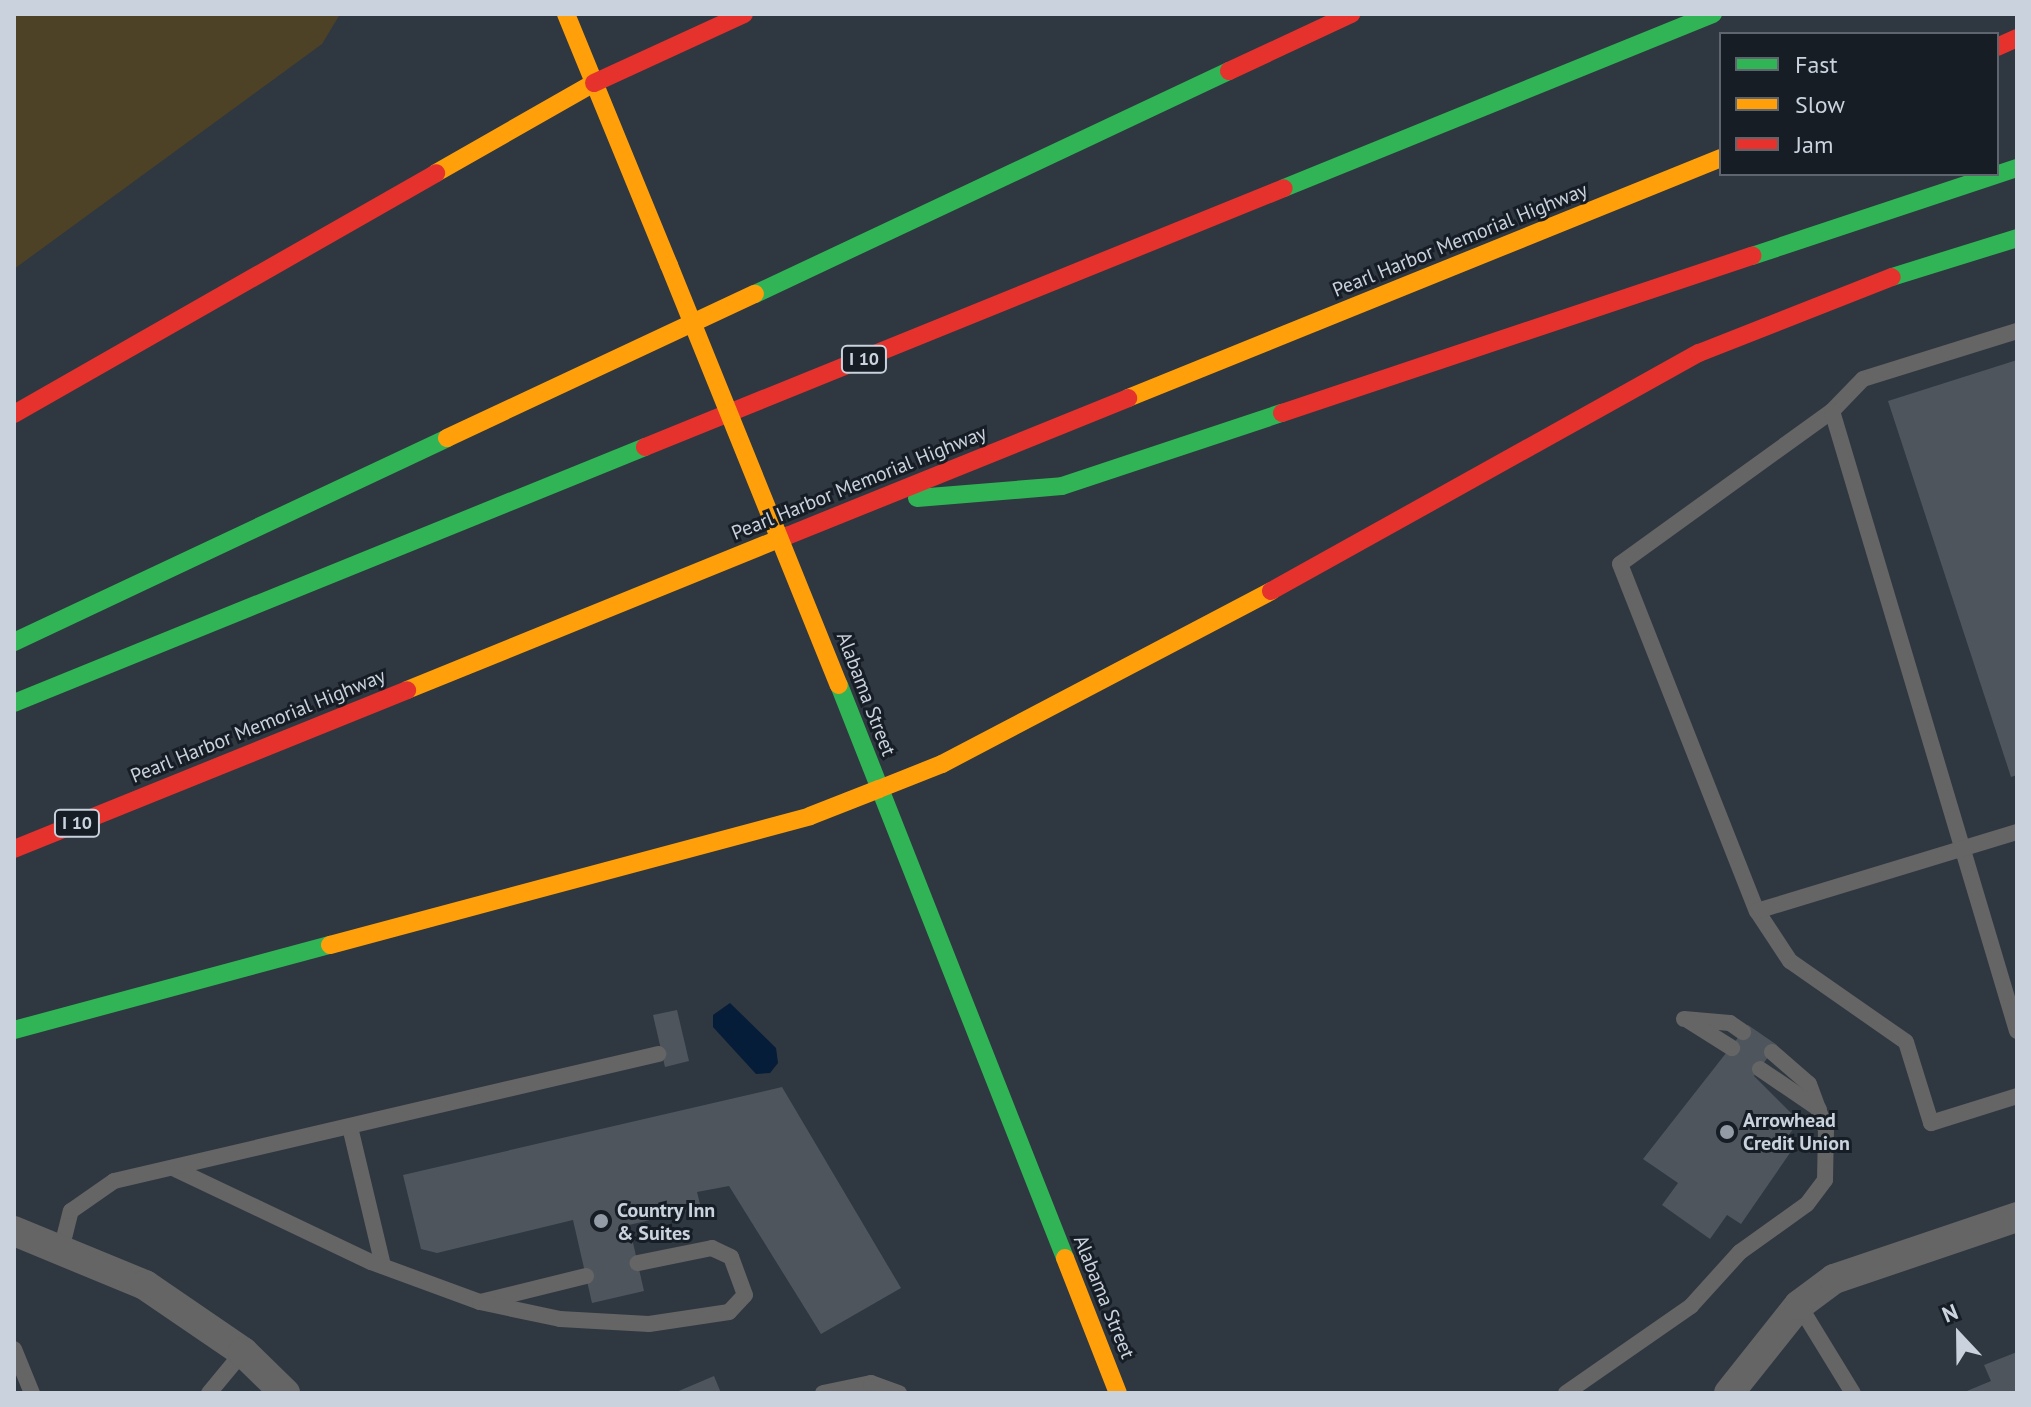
<!DOCTYPE html>
<html>
<head>
<meta charset="utf-8">
<style>
	body { margin:0 }
	#map { position:relative; width:2031px; height:1407px; overflow:hidden; background:#2f3740; font-family:"PT Sans",sans-serif }
	div>[style] { position:absolute }
	[style*='--x'] { left:calc(var(--x)*1px); top:calc(var(--y)*1px); width:calc(var(--w)*1px); rotate:calc(var(--a)*1deg) }
	.green>* { inset:0; background:#4e4226 }
	.water>* { inset:0; background:#051d38 }
	.building>* { inset:0; background:#4e555d }
	.lane>* { height:16px; margin:-8px; padding:0 8px; transform-origin:8px; border-radius:8px; background:#646564 }
	.street>* { height:30px; margin:-15px; padding:0 15px; transform-origin:15px; border-radius:15px; background:#646564 }
	.fast>* { height:18px; margin:-9px; padding:0 9px; transform-origin:9px; border-radius:9px; background:#30b455 }
	.slow>* { height:18px; margin:-9px; padding:0 9px; transform-origin:9px; border-radius:9px; background:#ff9f0a }
	.jam>* { height:18px; margin:-9px; padding:0 9px; transform-origin:9px; border-radius:9px; background:#e5322d }
	.slow-bridge>* { height:18px; margin:-9px; padding:0 9px; transform-origin:9px; border-radius:9px; background:#ff9f0a }
	.dots>* { width:22px; height:22px; translate:-50% -50%; box-sizing:border-box; border:4px solid #171d25; border-radius:50% }
	span { translate:-50% -50%; white-space:nowrap; text-align:center; line-height:1.15; -webkit-text-stroke:6px #171d25; paint-order:stroke }
	.shield-label span { padding:2px 6px; background:#171d25; border:2px solid; border-radius:6px; -webkit-text-stroke-width:0 }
	.shield-label { font-size:18px; color:#c9d2dd; font-weight:700 }
	.street-label { font-size:20px; color:#c9d2dd }
	.poi-label { font-size:20px; color:#c9d2dd; font-weight:700 }
	.left { translate:0 -50%; text-align:left }
	.frame { position:absolute; inset:0; border:16px solid #c9d2dd; pointer-events:none }
	.legend { position:absolute; left:1719px; top:32px; width:280px; height:144px; box-sizing:border-box; background:#171d25; border:2px solid #5e656f; margin:0; padding:10px 14px; list-style:none; font-size:24px; color:#c9d2dd }
	.legend li { display:flex; align-items:center; gap:16px; height:40px }
	.legend b { width:40px; border:2px solid #5e656f }
	.north { position:absolute; left:1919px; top:1295px; width:80px; height:80px; -webkit-text-stroke:6px #171d25; paint-order:stroke; rotate:338deg; font-size:22px; font-weight:700; line-height:32px; text-align:center; color:#c9d2dd }
	.north::after { content:''; display:block; margin:auto; width:28px; height:36px; background:#c9d2dd; clip-path:polygon(50% 0,100% 100%,50% 72%,0 100%) }
</style>
</head>
<body>
<div id="map">
	<div class="green">
		<i style="clip-path:polygon(14px 14px,340px 14px,322px 44px,14px 269px)"></i>
	</div>
	<div class="water">
		<i style="clip-path:polygon(730px 1003px,776px 1048px,778px 1063px,770px 1073px,756px 1074px,713px 1027px,713px 1015px)"></i>
	</div>
	<div class="building">
		<i style="clip-path:polygon(2017px 360px,2017px 775px,2011px 777px,1888px 401px)"></i>
		<i style="clip-path:polygon(677px 1010px,689px 1061px,665px 1067px,653px 1015px)"></i>
		<i style="clip-path:polygon(1748px 1025px,1777px 1045px,1754px 1076px,1799px 1121px,1783px 1143px,1792px 1150px,1741px 1224px,1727px 1215px,1710px 1239px,1662px 1205px,1678px 1183px,1643px 1159px)"></i>
		<i style="clip-path:polygon(782px 1087px,901px 1288px,821px 1334px,729px 1186px,697px 1192px,701px 1208px,629px 1225px,644px 1291px,592px 1303px,573px 1220px,437px 1253px,421px 1249px,403px 1175px)"></i>
		<i style="clip-path:polygon(2017px 1352px,2017px 1393px,1962px 1393px,1991px 1381px,1984px 1365px)"></i>
		<i style="clip-path:polygon(714px 1376px,721px 1393px,674px 1393px)"></i>
	</div>
	<div class="lane">
		<i style="--x:2017;--y:331;--w:161;--a:162.7"></i>
		<i style="--x:1863;--y:379;--w:45;--a:134.1"></i>
		<i style="--x:1832;--y:411;--w:261;--a:144.2"></i>
		<i style="--x:1620;--y:564;--w:373;--a:68.5"></i>
		<i style="--x:1757;--y:911;--w:60;--a:56.6"></i>
		<i style="--x:1790;--y:961;--w:141;--a:34.9"></i>
		<i style="--x:1906;--y:1042;--w:85;--a:72.8"></i>
		<i style="--x:1931;--y:1123;--w:90;--a:-17.4"></i>
		<i style="--x:1832;--y:411;--w:647;--a:73.39"></i>
		<i style="--x:1757;--y:911;--w:272;--a:-16.9"></i>
		<i style="--x:1684;--y:1019;--w:46;--a:5"></i>
		<i style="--x:1730;--y:1023;--w:16;--a:35"></i>
		<i style="--x:1689;--y:1021;--w:51;--a:32.1"></i>
		<i style="--x:1760;--y:1069;--w:71;--a:34.1"></i>
		<i style="--x:350;--y:1127;--w:143;--a:76.6"></i>
		<i style="--x:173;--y:1168;--w:219;--a:25.4"></i>
		<i style="--x:371;--y:1262;--w:116;--a:20.2"></i>
		<i style="--x:62;--y:1246;--w:36;--a:-76"></i>
		<i style="--x:71;--y:1211;--w:52;--a:-34.9"></i>
		<i style="--x:114;--y:1181;--w:559;--a:-13.14"></i>
		<i style="--x:586;--y:1276;--w:109;--a:166.2"></i>
		<i style="--x:480;--y:1302;--w:82;--a:12"></i>
		<i style="--x:560;--y:1319;--w:89;--a:3.2"></i>
		<i style="--x:649;--y:1324;--w:81;--a:-8.5"></i>
		<i style="--x:729;--y:1312;--w:23;--a:-47"></i>
		<i style="--x:745;--y:1295;--w:40;--a:-110.2"></i>
		<i style="--x:731;--y:1257;--w:21;--a:-155"></i>
		<i style="--x:712;--y:1248;--w:76;--a:168.5"></i>
		<i style="--x:1799;--y:1305;--w:103;--a:58.5"></i>
		<i style="--x:14;--y:1349;--w:48;--a:67.8"></i>
		<i style="--x:209;--y:1393;--w:53;--a:-50.3"></i>
		<i style="--x:823;--y:1393;--w:49;--a:-11.8"></i>
		<i style="--x:871;--y:1383;--w:30;--a:20"></i>
		<i style="--x:1566;--y:1393;--w:152;--a:-34.8"></i>
		<i style="--x:1691;--y:1306;--w:73;--a:-47.8"></i>
		<i style="--x:1740;--y:1252;--w:82;--a:-35.6"></i>
		<i style="--x:1807;--y:1204;--w:30;--a:-53"></i>
		<i style="--x:1825;--y:1180;--w:50;--a:-88.9"></i>
		<i style="--x:1826;--y:1130;--w:49;--a:-110.3"></i>
		<i style="--x:1809;--y:1084;--w:49;--a:-139.1"></i>
	</div>
	<div class="street">
		<i style="--x:14;--y:1231;--w:142;--a:22.4"></i>
		<i style="--x:145;--y:1285;--w:119;--a:34.4"></i>
		<i style="--x:243;--y:1352;--w:59;--a:44.3"></i>
		<i style="--x:1729;--y:1393;--w:112;--a:-51.5"></i>
		<i style="--x:1799;--y:1305;--w:44;--a:-36.6"></i>
		<i style="--x:1834;--y:1279;--w:193;--a:-18.7"></i>
	</div>
	<div class="fast">
		<i style="--x:1284;--y:188;--w:463;--a:-22.1"></i>
		<i style="--x:1752;--y:256;--w:279;--a:-18.4"></i>
		<i style="--x:1892;--y:277;--w:131;--a:-17.3"></i>
		<i style="--x:755;--y:294;--w:524;--a:-25.2"></i>
		<i style="--x:917;--y:498;--w:145;--a:-4.7"></i>
		<i style="--x:1062;--y:486;--w:232;--a:-18.4"></i>
		<i style="--x:14;--y:642;--w:479;--a:-25.2"></i>
		<i style="--x:839;--y:685;--w:616;--a:68.47"></i>
		<i style="--x:14;--y:703;--w:681;--a:-22.08"></i>
		<i style="--x:14;--y:1030;--w:327;--a:-15.1"></i>
	</div>
	<div class="slow">
		<i style="--x:566;--y:14;--w:271;--a:67.7"></i>
		<i style="--x:436;--y:173;--w:182;--a:-29.7"></i>
		<i style="--x:1128;--y:398;--w:640;--a:-22.03"></i>
		<i style="--x:447;--y:438;--w:340;--a:-25.1"></i>
		<i style="--x:407;--y:690;--w:410;--a:-22.1"></i>
		<i style="--x:879;--y:789;--w:68;--a:-21.6"></i>
		<i style="--x:942;--y:764;--w:372;--a:-27.7"></i>
		<i style="--x:330;--y:945;--w:497;--a:-15"></i>
		<i style="--x:810;--y:816;--w:74;--a:-21.4"></i>
		<i style="--x:1065;--y:1258;--w:145;--a:68.6"></i>
	</div>
	<div class="jam">
		<i style="--x:1997;--y:47;--w:22;--a:-24"></i>
		<i style="--x:1229;--y:71;--w:135;--a:-25"></i>
		<i style="--x:594;--y:83;--w:165;--a:-24.7"></i>
		<i style="--x:1282;--y:413;--w:496;--a:-18.5"></i>
		<i style="--x:14;--y:414;--w:486;--a:-29.7"></i>
		<i style="--x:645;--y:447;--w:689;--a:-22.06"></i>
		<i style="--x:787;--y:536;--w:368;--a:-22"></i>
		<i style="--x:1271;--y:591;--w:490;--a:-29.1"></i>
		<i style="--x:1699;--y:353;--w:207;--a:-21.5"></i>
		<i style="--x:14;--y:849;--w:424;--a:-22"></i>
	</div>
	<div class="slow-bridge">
		<i style="--x:669;--y:265;--w:453;--a:68"></i>
	</div>
	<div class="dots">
		<i style="left:1727px;top:1132px;background:#939ca6"></i>
		<i style="left:601px;top:1221px;background:#939ca6"></i>
	</div>
	<div class="shield-label">
		<span style="left:864px;top:359px">I 10</span>
		<span style="left:77px;top:823px">I 10</span>
	</div>
	<div class="street-label">
		<span style="left:1460px;top:240px;rotate:-22deg">Pearl Harbor Memorial Highway</span>
		<span style="left:859px;top:483px;rotate:-22deg">Pearl Harbor Memorial Highway</span>
		<span style="left:866px;top:694px;rotate:69deg">Alabama Street</span>
		<span style="left:258px;top:726px;rotate:-22deg">Pearl Harbor Memorial Highway</span>
		<span style="left:1104px;top:1297px;rotate:68deg">Alabama Street</span>
	</div>
	<div class="poi-label">
		<span class="left" style="left:1743px;top:1132px">Arrowhead<br>Credit Union</span>
		<span class="left" style="left:617px;top:1222px">Country Inn<br>&amp; Suites</span>
	</div>
	<div class="frame"></div>
	<ul class="legend">
	<li><b style="height:10px;background:#30b455"></b>Fast</li>
	<li><b style="height:10px;background:#ff9f0a"></b>Slow</li>
	<li><b style="height:10px;background:#e5322d"></b>Jam</li>
	</ul>
	<div class="north">N</div>
</div>
</body>
</html>
